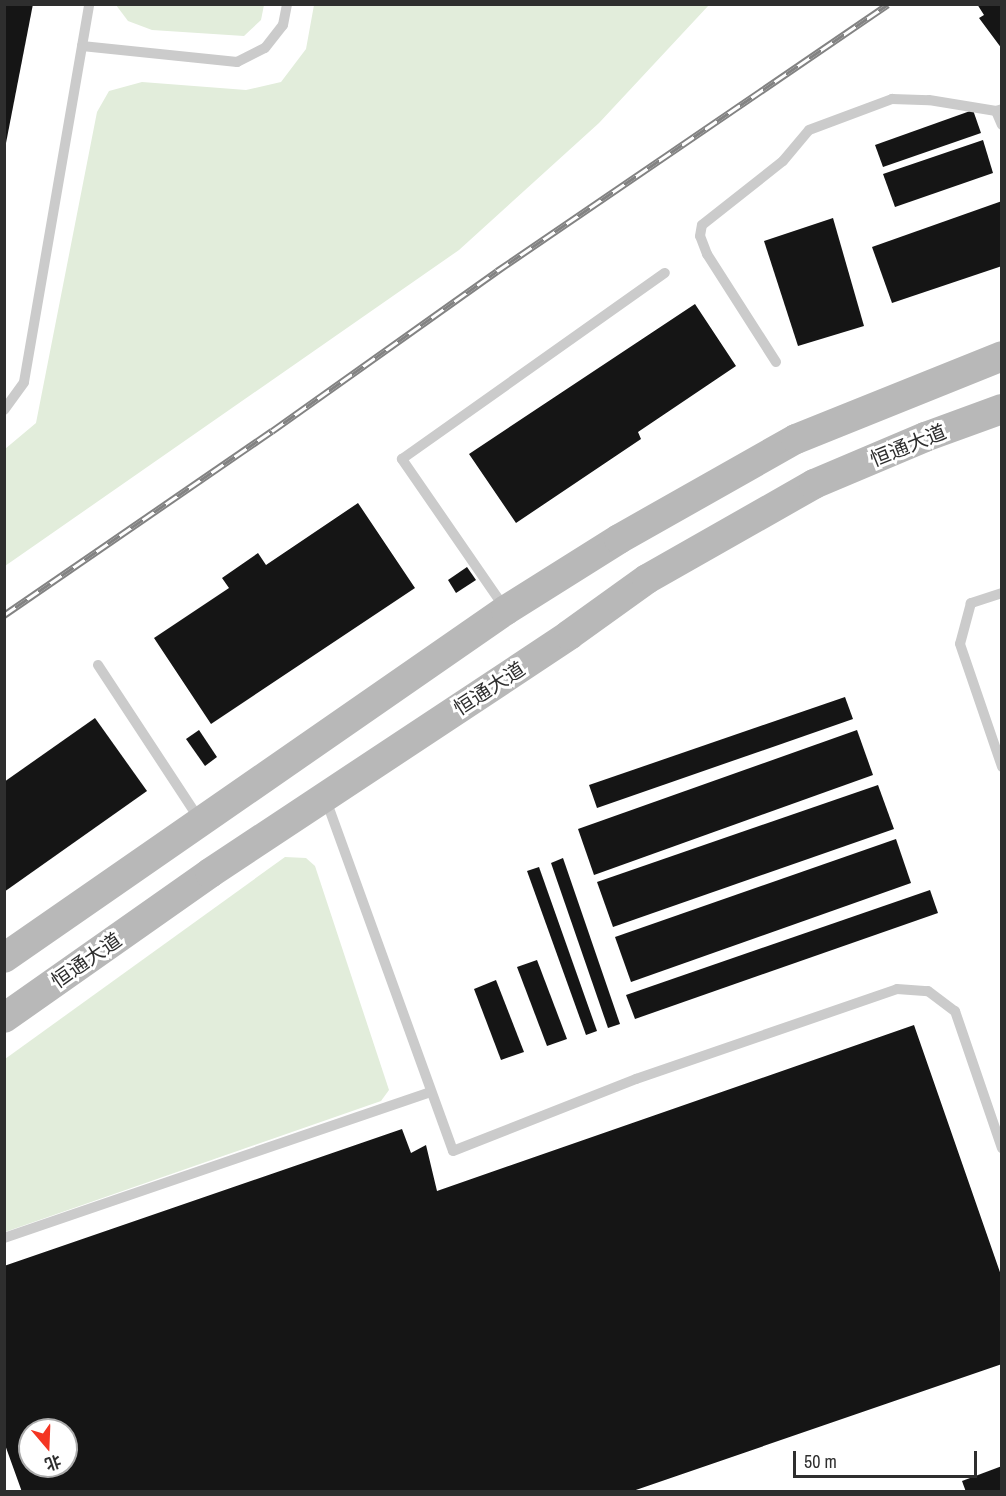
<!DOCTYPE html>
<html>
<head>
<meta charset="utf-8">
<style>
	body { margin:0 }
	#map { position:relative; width:1006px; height:1496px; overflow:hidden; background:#fff; font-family:"Archivo Narrow","Noto Sans SC",sans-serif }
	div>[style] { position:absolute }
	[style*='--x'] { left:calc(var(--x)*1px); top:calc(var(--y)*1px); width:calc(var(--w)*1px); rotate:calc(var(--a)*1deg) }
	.green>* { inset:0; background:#e2eddb }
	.building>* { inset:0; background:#151515 }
	.service>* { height:10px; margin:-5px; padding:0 5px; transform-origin:5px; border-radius:5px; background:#cbcbcb }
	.secondary>* { height:30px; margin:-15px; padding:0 15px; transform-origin:15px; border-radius:15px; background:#b8b8b8 }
	.rail>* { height:7px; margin-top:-3.5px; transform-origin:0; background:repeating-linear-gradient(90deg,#fff 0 14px,#838383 0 28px); box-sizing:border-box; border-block:2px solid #838383 }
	span { translate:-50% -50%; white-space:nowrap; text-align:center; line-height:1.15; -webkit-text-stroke:6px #fff; paint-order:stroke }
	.street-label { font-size:20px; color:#2e2e2e }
	.frame { position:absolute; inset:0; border:6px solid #2e2e2e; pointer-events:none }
	.north { position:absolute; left:18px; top:1418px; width:60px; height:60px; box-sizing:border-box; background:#fff; border:2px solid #ababab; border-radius:50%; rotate:161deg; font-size:16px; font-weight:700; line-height:24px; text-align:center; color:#2e2e2e }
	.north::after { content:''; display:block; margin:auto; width:21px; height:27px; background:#f43522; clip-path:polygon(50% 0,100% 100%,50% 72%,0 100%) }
	.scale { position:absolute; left:793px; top:1451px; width:184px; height:27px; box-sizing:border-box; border:3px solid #2e2e2e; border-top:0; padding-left:8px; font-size:18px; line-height:21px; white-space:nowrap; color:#2e2e2e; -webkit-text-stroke:4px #fff; paint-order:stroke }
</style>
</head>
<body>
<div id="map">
	<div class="green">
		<i style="clip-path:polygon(116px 5px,264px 5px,261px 20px,244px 36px,152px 30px,128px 21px)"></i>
		<i style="clip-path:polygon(314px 5px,709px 5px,599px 123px,459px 250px,5px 566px,5px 449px,36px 423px,97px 112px,109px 91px,142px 82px,246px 90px,281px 82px,306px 49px)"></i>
		<i style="clip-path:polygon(285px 857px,306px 858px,315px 866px,389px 1090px,381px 1101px,5px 1232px,5px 1059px)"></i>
	</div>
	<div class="building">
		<i style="clip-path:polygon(4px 4px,33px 4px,6px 143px,4px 143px)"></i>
		<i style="clip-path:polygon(977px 4px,1002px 4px,1002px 49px,979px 18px,984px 15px)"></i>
		<i style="clip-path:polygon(973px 110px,981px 133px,883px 167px,875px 145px)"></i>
		<i style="clip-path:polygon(983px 140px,993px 173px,895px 207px,883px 174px)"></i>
		<i style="clip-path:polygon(1002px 201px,1002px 266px,892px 303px,872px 247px)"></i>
		<i style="clip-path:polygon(833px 218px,864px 326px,798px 346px,764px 241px)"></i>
		<i style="clip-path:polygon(695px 304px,736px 366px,638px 432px,641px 439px,516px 523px,469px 454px)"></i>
		<i style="clip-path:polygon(358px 503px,415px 588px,211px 724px,154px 638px,229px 588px,222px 578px,258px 553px,266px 565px)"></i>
		<i style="clip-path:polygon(467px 567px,476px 580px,456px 593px,448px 580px)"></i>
		<i style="clip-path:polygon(845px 697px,853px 719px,597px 808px,589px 785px)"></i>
		<i style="clip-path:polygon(95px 718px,147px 791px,4px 892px,4px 782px)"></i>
		<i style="clip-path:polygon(199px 730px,217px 757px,205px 766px,186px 739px)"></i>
		<i style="clip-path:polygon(857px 730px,873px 775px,594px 875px,578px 829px)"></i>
		<i style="clip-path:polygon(878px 785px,894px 829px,613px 927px,597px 882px)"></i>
		<i style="clip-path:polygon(896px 839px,911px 883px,631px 982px,615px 937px)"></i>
		<i style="clip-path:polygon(563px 858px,620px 1024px,608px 1028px,551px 863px)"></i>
		<i style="clip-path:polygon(539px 867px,597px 1031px,586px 1035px,527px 871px)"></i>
		<i style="clip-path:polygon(930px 890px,938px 913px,635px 1019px,626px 995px)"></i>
		<i style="clip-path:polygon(537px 960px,567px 1039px,547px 1046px,517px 967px)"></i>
		<i style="clip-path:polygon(496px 980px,524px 1052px,501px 1060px,474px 989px)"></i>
		<i style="clip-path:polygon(evenodd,914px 1025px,1002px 1278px,1002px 1364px,630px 1492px,22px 1492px,4px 1442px,4px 1266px,402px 1129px,411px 1153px,426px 1145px,437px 1191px,914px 1025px,30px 1430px,66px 1430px,66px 1466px,30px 1466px,30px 1430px)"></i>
		<i style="clip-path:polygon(1002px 1466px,1002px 1492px,966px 1492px,962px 1481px)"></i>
	</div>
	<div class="service">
		<i style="--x:82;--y:46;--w:156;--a:5.9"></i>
		<i style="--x:237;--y:62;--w:31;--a:-27"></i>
		<i style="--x:265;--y:48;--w:29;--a:-52"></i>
		<i style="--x:283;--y:25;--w:21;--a:-79"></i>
		<i style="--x:996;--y:111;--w:15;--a:67"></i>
		<i style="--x:776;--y:362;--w:128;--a:-122.6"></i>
		<i style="--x:707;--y:254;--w:19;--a:-111"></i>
		<i style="--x:700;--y:236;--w:11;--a:-80"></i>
		<i style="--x:702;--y:225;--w:103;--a:-38.3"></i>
		<i style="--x:783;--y:161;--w:40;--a:-50"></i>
		<i style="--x:809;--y:130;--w:89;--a:-20.5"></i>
		<i style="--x:892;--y:99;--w:37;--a:2"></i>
		<i style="--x:929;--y:100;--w:68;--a:9.3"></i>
		<i style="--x:996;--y:111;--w:6;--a:-18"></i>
		<i style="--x:4;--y:410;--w:34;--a:-54"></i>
		<i style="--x:24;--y:382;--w:384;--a:-80.2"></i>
		<i style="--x:1002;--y:593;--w:33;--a:162"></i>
		<i style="--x:971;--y:603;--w:42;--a:105"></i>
		<i style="--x:960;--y:644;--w:130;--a:71.1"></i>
		<i style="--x:504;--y:607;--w:180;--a:-124.6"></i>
		<i style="--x:402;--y:459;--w:322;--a:-35.3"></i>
		<i style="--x:98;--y:665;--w:186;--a:56.7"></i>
		<i style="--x:326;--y:800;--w:373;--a:70.1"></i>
		<i style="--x:453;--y:1151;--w:197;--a:-21.5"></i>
		<i style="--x:636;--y:1079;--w:276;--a:-19"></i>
		<i style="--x:897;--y:989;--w:31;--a:4"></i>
		<i style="--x:928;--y:991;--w:34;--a:37"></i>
		<i style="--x:955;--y:1011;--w:145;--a:71.1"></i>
		<i style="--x:4;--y:1238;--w:451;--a:-18.9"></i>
	</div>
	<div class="secondary">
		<i style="--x:4;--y:958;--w:611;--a:-34.73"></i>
		<i style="--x:506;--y:610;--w:133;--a:-32.1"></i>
		<i style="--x:619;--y:539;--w:203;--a:-29.5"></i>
		<i style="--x:796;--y:439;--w:222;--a:-21.9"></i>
		<i style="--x:4;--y:1018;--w:252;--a:-35.1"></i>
		<i style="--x:210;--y:873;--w:431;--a:-33.5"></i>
		<i style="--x:569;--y:635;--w:96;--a:-35.7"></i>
		<i style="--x:647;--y:579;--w:192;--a:-29.6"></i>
		<i style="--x:814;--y:484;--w:121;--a:-22.9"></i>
		<i style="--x:925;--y:437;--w:82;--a:-20"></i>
	</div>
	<div class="rail">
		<i style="--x:4;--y:615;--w:325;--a:-34.5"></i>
		<i style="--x:272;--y:431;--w:276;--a:-35.4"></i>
		<i style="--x:497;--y:271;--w:473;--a:-34.3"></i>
	</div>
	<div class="street-label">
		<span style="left:908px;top:445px;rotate:-22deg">恒通大道</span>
		<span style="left:489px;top:688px;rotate:-33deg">恒通大道</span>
		<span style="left:86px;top:960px;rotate:-35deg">恒通大道</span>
	</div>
	<div class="frame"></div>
	<div class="north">北</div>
	<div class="scale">50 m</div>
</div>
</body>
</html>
